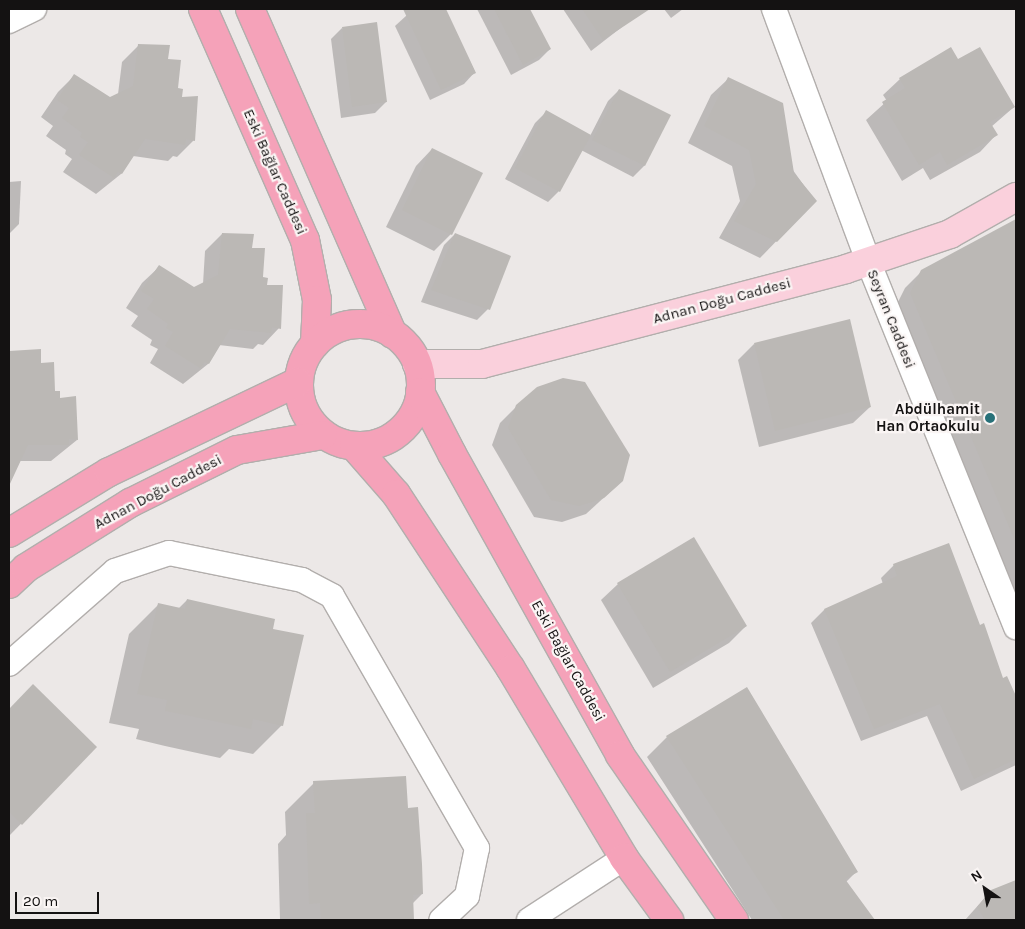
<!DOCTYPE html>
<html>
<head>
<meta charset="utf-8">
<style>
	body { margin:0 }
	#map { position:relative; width:1025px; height:929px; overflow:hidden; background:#ece8e7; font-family:Karla,sans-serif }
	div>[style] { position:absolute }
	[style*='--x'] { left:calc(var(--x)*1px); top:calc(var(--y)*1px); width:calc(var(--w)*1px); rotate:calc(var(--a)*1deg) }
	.shadow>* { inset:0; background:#0003 }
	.building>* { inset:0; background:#bbb8b5 }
	.roads { filter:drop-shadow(1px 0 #b2aeac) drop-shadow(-1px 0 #b2aeac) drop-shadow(0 1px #b2aeac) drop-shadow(0 -1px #b2aeac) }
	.street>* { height:24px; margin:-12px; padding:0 12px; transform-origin:12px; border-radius:12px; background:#fff }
	.secondary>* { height:28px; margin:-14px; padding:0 14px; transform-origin:14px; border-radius:14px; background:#fad0dc }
	.primary>* { height:28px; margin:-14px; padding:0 14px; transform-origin:14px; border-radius:14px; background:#f5a2b9 }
	.primary>.ring { margin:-14px; padding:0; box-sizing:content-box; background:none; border:28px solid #f5a2b9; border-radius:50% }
	.dots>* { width:14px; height:14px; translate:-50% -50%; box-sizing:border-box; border:2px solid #faf5f4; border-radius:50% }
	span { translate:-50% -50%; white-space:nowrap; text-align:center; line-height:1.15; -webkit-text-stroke:4.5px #faf5f4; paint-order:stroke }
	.street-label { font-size:15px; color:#141212 }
	.poi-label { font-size:15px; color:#141212; font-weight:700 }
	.right { translate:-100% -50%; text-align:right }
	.frame { position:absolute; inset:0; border:10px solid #141212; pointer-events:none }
	.north { position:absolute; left:960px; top:864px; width:50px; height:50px; -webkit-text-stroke:4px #faf5f4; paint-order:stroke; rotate:327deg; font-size:14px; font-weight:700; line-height:20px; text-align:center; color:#141212 }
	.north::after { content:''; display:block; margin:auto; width:18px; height:22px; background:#141212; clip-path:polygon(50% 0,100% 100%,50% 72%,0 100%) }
	.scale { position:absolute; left:15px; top:892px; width:84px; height:22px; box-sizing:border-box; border:2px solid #141212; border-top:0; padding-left:6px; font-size:15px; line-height:18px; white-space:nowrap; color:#141212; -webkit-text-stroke:4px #faf5f4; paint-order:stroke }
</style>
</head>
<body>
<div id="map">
	<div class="shadow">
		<i style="clip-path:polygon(420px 9px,445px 9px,475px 72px,464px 84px,430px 100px,395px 26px,407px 15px)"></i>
		<i style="clip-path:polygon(477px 9px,529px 9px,550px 49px,539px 60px,511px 75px)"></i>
		<i style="clip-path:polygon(563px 9px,624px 9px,631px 20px,591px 51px)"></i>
		<i style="clip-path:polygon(664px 9px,683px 9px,671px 18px)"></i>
		<i style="clip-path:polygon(342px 28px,386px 102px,375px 113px,341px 118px,331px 39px)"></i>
		<i style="clip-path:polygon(139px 45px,167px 60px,194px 140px,177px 157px,173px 156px,168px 161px,133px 156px,121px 174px,96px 194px,63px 172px,72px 159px,65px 154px,66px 150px,46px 136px,53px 126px,41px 117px,58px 92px,74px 76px,110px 98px,118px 94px,122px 62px)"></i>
		<i style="clip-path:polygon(958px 61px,1014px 107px,991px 127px,996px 135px,980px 152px,930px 180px,923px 168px,902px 181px,866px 120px,887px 101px,883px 95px,900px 79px)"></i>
		<i style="clip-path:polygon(728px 79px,815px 201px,760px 258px,719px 238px,740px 201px,732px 166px,688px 143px,711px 95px)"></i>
		<i style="clip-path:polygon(619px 90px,669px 116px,644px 166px,633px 177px,581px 150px,559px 191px,548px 202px,505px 179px,535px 123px,546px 112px,590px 136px,608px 101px)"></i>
		<i style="clip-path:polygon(432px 149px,451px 234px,434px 251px,386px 227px,416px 166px)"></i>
		<i style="clip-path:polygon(21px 181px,19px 224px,9px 234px,9px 182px)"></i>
		<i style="clip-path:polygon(1016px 220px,1016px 599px,894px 310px,905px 288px,922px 271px)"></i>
		<i style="clip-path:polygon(222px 234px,251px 249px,279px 328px,263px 345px,258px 344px,253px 349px,219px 345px,208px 364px,183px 384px,150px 363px,158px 349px,150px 345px,152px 340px,131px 326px,138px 316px,126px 308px,142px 283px,159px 267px,194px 288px,203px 284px,205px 251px)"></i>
		<i style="clip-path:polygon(455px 234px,488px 309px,477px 320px,421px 302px,444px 245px)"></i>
		<i style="clip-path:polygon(754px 344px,870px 407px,853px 423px,759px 447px,738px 360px)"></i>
		<i style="clip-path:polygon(10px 352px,40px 364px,77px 440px,51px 461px,19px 461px,9px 483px)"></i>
		<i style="clip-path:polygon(517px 406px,622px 481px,586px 514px,562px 522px,534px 517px,492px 445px,500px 423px)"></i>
		<i style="clip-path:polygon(894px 565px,979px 627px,1002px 679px,1006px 678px,1016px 699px,1016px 765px,961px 791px,927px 716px,861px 741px,811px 623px,824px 610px,883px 584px,881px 578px)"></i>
		<i style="clip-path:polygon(618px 584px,746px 626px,729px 643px,653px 688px,601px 600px)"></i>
		<i style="clip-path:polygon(187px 600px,272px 630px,282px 725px,253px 754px,229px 749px,220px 758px,165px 746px,136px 739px,139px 729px,109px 723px,129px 634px,158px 605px,178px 609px)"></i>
		<i style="clip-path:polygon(33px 686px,96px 747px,9px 836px,9px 710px)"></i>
		<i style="clip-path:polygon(667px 737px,856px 872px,846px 882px,874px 920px,752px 920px,647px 757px)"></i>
		<i style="clip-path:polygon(314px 783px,422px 894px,412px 904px,413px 920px,280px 920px,278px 844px,286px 835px,285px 812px)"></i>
		<i style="clip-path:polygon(1016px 881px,1016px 920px,965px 920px,991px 891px)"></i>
	</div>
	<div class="building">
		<i style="clip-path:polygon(403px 9px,446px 9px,476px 73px,441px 90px)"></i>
		<i style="clip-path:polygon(494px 9px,530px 9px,551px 49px,523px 65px)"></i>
		<i style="clip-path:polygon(582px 9px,650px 9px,603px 40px)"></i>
		<i style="clip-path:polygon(377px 22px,387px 102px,352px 107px,342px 27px)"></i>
		<i style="clip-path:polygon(138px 44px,170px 45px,168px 59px,181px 60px,178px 88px,183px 89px,182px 97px,198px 96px,195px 141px,186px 139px,185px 145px,145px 139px,122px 174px,118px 172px,114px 178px,79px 155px,88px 142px,80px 137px,82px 133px,62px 118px,69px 108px,57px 100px,74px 74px,110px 97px,133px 86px)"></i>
		<i style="clip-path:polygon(951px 47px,958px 59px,980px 47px,1015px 107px,990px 122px,998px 135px,947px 165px,940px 152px,919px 165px,882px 102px,905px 88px,899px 78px)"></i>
		<i style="clip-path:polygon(728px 77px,783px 103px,794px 173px,817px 201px,777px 242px,734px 221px,756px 184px,749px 150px,704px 126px)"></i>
		<i style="clip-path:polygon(619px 89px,671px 115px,645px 166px,592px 140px)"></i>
		<i style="clip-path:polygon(546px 110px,591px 135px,560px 192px,515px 168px)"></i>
		<i style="clip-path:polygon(432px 148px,483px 173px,452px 235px,402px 210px)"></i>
		<i style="clip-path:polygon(1016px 219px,1016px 543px,910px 293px,921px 270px)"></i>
		<i style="clip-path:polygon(222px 233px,254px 234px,252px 248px,265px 248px,263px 277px,268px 278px,267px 285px,283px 285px,281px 329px,272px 327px,271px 333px,230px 329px,209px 364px,205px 362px,200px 368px,165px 346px,173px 332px,166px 328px,168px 324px,147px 309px,154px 299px,141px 291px,159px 265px,194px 287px,218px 275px)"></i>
		<i style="clip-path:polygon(455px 233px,511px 256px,490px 310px,431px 290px)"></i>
		<i style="clip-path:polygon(850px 319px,871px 407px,775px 431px,754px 343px)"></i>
		<i style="clip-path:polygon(41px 349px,41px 363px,54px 362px,55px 391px,60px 391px,60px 398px,76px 396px,78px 440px,69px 439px,69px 445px,28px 445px,9px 486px,9px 351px)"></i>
		<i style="clip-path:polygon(563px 378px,585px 382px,630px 455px,623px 481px,604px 498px,579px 506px,551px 500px,508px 428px,516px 405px,537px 387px)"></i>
		<i style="clip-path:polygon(694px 537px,747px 626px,670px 672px,617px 583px)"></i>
		<i style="clip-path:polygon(949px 543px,980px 625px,984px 623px,1003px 678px,1007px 676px,1016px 696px,1016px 759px,974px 779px,940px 704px,874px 729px,824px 609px,897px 576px,893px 564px)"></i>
		<i style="clip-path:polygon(187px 599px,275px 619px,273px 629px,304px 635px,283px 726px,253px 719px,251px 729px,195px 717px,165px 711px,167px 700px,137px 694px,158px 603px,185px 609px)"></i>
		<i style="clip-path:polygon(33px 684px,97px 747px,22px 825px,9px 812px,9px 709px)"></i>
		<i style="clip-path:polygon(747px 687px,858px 872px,845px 879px,875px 920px,784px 920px,666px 736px)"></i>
		<i style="clip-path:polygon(406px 776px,408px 808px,418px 807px,422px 864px,423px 894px,413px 895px,414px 920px,321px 920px,320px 903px,309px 904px,306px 813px,315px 813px,313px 781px)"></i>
		<i style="clip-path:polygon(1016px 880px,1016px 920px,985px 920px,977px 907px,991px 890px)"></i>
	</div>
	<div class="roads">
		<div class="street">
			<i style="--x:774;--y:9;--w:269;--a:69.5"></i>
			<i style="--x:868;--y:261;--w:395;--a:68"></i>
			<i style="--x:9;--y:21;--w:28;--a:-26"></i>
			<i style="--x:9;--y:664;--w:141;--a:-41.3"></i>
			<i style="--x:115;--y:571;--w:57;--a:-18.4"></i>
			<i style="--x:169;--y:553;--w:136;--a:11.5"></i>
			<i style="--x:302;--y:580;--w:34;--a:28"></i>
			<i style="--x:332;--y:596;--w:291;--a:60.1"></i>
			<i style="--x:477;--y:848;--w:49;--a:101.8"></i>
			<i style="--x:467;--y:896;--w:35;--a:137"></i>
			<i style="--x:529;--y:920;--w:113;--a:-33.1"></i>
		</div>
		<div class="secondary">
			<i style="--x:417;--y:364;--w:65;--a:0"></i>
			<i style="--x:482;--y:364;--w:376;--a:-14.6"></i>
			<i style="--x:846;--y:269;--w:110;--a:-18.6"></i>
			<i style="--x:950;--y:234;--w:76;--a:-29.3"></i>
		</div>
		<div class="primary">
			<i style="--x:203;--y:9;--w:253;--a:66.2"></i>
			<i style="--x:305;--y:240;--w:61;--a:78.7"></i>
			<i style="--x:317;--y:300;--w:44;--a:92.6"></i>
			<i style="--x:250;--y:9;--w:355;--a:66.3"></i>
			<i class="ring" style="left:299px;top:324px;width:94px;height:94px"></i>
			<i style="--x:420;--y:392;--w:70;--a:62.7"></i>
			<i style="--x:452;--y:454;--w:345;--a:60.8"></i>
			<i style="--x:620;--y:755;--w:201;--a:55.4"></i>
			<i style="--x:354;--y:446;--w:64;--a:48.8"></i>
			<i style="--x:396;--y:494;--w:209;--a:56.7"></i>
			<i style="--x:511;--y:669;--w:220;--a:59.1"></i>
			<i style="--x:624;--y:858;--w:77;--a:54"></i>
			<i style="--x:9;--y:533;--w:117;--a:-31.4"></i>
			<i style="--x:109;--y:472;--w:209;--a:-25.5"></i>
			<i style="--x:9;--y:584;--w:23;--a:-43"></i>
			<i style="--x:26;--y:568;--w:123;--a:-32"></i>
			<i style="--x:130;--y:503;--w:119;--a:-26.4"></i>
			<i style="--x:237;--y:450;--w:87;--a:-9.9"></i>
		</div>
	</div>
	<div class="dots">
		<i style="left:990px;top:418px;background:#287179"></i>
	</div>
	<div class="street-label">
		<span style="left:275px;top:172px;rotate:66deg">Eski Bağlar Caddesi</span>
		<span style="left:722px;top:301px;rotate:-15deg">Adnan Doğu Caddesi</span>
		<span style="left:891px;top:319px;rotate:68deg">Seyran Caddesi</span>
		<span style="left:158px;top:492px;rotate:-28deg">Adnan Doğu Caddesi</span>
		<span style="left:568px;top:661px;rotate:61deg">Eski Bağlar Caddesi</span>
	</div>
	<div class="poi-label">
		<span class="right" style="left:980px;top:418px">Abdülhamit<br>Han Ortaokulu</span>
	</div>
	<div class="frame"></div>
	<div class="north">N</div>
	<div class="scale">20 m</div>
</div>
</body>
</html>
